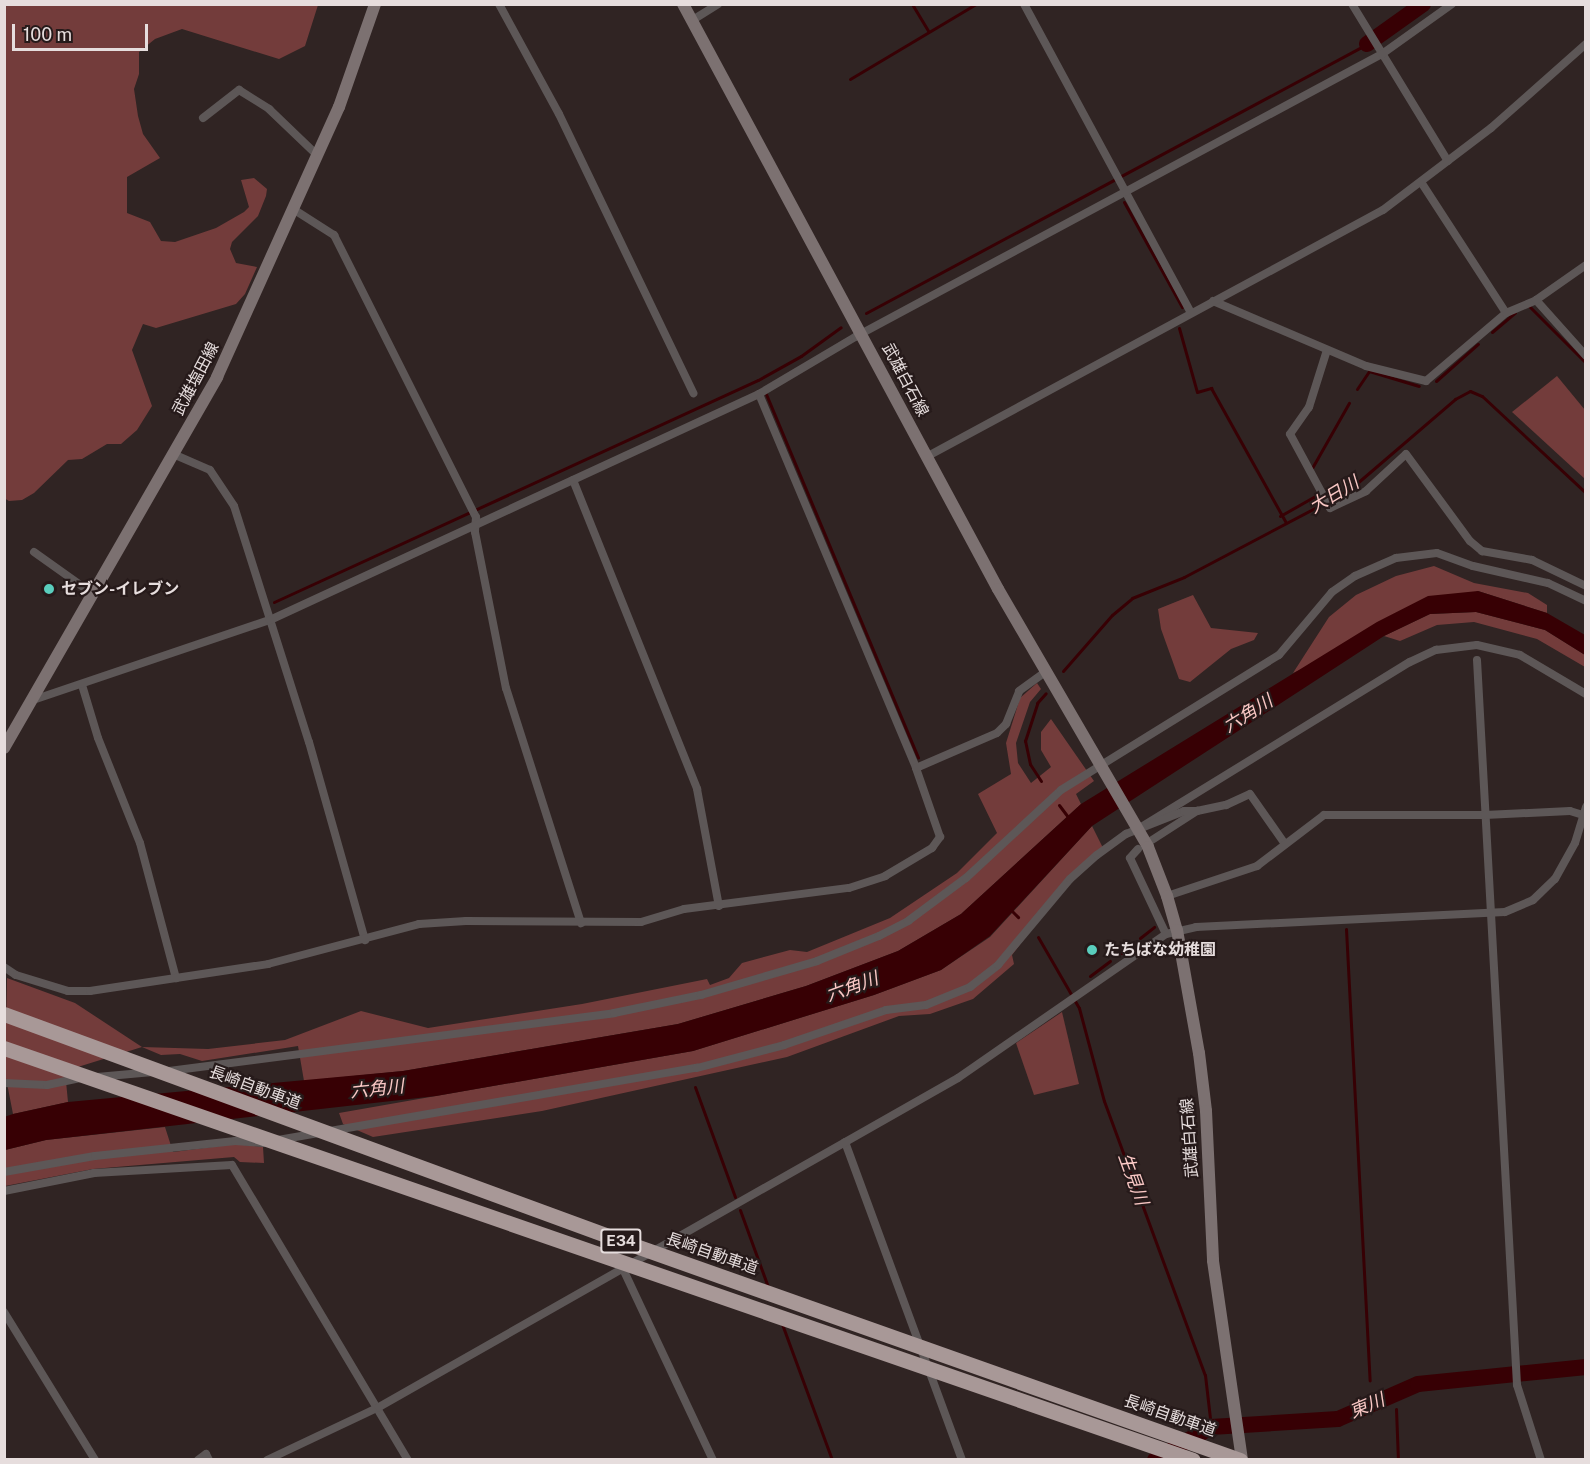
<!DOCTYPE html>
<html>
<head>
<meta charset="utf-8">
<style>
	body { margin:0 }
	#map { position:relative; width:1590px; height:1464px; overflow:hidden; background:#302423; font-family:"Public Sans","Noto Sans JP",sans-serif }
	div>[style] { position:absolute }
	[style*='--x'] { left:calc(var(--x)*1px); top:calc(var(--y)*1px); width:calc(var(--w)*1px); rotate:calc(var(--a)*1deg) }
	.green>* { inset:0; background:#733c3b }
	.water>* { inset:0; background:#370004 }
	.stream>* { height:3px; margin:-1.5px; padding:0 1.5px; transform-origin:1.5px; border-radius:1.5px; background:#370004 }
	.river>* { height:16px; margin:-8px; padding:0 8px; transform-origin:8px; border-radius:8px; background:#370004 }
	.minor>* { height:8px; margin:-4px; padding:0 4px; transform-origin:4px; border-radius:4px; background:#5d5757 }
	.secondary>* { height:12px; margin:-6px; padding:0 6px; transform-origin:6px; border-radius:6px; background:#7c7171 }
	.motorway-bridge>* { height:15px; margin:-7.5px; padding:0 7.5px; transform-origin:7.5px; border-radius:7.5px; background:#a89897 }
	.dots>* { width:16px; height:16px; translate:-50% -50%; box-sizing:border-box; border:3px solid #261a1a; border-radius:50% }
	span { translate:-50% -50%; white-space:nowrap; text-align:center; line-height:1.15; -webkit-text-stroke:4.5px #261a1a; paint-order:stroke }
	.shield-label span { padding:2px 4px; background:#261a1a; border:2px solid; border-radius:4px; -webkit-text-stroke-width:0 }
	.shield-label { font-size:15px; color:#e6dddd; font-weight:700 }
	.street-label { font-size:16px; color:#e6dddd }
	.poi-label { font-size:16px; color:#e6dddd; font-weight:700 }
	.left { translate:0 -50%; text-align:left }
	.water-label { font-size:18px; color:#fac8c5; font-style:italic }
	.frame { position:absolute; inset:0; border:6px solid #e6dddd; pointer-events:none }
	.scale { position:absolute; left:12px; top:24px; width:136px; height:27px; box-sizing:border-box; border:3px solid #e6dddd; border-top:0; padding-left:8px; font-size:18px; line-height:21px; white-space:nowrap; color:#e6dddd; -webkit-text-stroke:4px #261a1a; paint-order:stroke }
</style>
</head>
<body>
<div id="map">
	<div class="green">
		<i style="clip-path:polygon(5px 4px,318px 5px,305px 46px,279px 59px,182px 29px,155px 39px,139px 52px,139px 74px,134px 89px,138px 116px,143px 134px,160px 158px,127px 177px,127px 213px,150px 222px,161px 241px,175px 242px,216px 228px,244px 212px,249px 207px,241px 180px,254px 178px,267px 189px,266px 196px,258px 216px,232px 242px,230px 249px,236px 263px,257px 267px,245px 294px,236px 304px,156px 328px,143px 324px,132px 350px,152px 406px,137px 430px,121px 444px,107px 444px,82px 459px,68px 460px,34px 493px,22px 500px,9px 501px,4px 498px)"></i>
		<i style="clip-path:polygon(1557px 376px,1585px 410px,1585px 479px,1512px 412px)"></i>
		<i style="clip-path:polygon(1434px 566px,1474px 583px,1528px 593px,1547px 605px,1547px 613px,1478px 591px,1293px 673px,1329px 617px,1356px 595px,1396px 576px)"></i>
		<i style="clip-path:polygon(1193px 595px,1211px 628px,1258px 633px,1254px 640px,1231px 649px,1190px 682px,1179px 679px,1161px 629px,1158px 609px)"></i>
		<i style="clip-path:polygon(1476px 612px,1545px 630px,1585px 655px,1585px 667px,1537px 639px,1474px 622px,1437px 625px,1400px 641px,1384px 636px,1430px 614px)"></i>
		<i style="clip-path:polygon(1037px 683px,1041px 689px,1030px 702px,1016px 743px,1018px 763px,1031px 783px,1051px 767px,1041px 750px,1041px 732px,1051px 719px,1094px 781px,1076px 794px,1081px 804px,961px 914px,898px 951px,806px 986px,678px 1024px,403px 1071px,304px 1081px,298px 1046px,202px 1061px,180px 1054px,161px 1055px,142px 1047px,65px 1071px,68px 1102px,13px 1114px,5px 1073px,7px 978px,75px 1003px,142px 1047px,208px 1049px,285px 1040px,361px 1011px,428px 1028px,582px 1004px,707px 979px,710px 985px,729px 978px,742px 963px,790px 950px,807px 952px,890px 918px,957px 873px,997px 833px,978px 794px,1011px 774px,1006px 743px,1020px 698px)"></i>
		<i style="clip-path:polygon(1092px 826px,1105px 852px,1075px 877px,1038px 921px,1012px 955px,1014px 964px,973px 999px,930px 1014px,899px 1016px,787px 1057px,542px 1111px,373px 1137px,343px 1124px,339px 1113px,693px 1051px,874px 995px,941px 970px,990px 937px)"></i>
		<i style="clip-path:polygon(1062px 1012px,1079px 1084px,1034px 1095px,1016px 1043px)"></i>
		<i style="clip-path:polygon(165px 1127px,173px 1152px,235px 1144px,263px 1147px,264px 1163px,240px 1162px,234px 1157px,93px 1169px,5px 1186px,5px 1150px,46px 1140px)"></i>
	</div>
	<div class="water">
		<i style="clip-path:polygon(1478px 591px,1547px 613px,1585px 635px,1585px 655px,1545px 630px,1476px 612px,1430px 614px,1384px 636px,1092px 826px,990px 936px,941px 970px,874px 995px,693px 1051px,436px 1096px,46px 1140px,5px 1150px,4px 1117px,13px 1114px,68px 1102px,403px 1071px,678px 1024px,806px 986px,898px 951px,961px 914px,1081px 804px,1377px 622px,1428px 596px)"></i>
	</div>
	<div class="stream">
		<i style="--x:912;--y:4;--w:31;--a:59"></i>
		<i style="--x:850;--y:79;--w:147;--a:-30.8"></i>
		<i style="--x:1124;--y:202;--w:120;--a:61.1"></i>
		<i style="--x:1528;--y:305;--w:82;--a:45"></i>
		<i style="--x:866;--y:313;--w:569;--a:-28.23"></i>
		<i style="--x:1179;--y:328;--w:66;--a:74.3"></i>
		<i style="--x:1197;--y:392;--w:15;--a:-16"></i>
		<i style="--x:1211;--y:388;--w:154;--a:60.9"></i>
		<i style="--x:1492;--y:332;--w:30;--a:-40"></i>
		<i style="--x:1436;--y:381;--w:56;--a:-41.4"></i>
		<i style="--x:1357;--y:389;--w:22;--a:-56"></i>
		<i style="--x:1369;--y:371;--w:52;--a:16.7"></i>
		<i style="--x:766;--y:394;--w:394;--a:67.3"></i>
		<i style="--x:1312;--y:468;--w:75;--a:-60.4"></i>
		<i style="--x:1280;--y:516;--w:43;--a:-29.6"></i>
		<i style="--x:274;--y:602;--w:532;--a:-24.64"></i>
		<i style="--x:758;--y:380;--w:49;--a:-29.2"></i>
		<i style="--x:801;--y:356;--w:49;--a:-35.9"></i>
		<i style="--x:1063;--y:671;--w:74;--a:-48.8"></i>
		<i style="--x:1112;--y:615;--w:26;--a:-40"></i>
		<i style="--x:1132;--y:598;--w:56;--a:-22"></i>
		<i style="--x:1184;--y:577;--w:187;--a:-27.8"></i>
		<i style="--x:1349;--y:490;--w:140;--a:-40.6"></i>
		<i style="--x:1455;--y:399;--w:17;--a:-28"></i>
		<i style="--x:1470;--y:391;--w:13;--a:23"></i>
		<i style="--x:1482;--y:396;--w:142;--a:43"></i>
		<i style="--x:1041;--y:781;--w:20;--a:-123"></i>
		<i style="--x:1030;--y:764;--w:24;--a:-102"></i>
		<i style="--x:1025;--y:741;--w:40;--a:-72"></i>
		<i style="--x:1037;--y:703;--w:13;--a:-48"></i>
		<i style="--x:1059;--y:805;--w:15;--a:53"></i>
		<i style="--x:1011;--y:910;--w:10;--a:45"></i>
		<i style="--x:1346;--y:929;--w:452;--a:87"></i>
		<i style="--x:1038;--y:937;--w:82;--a:60"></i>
		<i style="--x:1079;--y:1008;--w:96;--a:75"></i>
		<i style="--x:1104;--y:1101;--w:292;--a:69.8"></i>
		<i style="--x:1205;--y:1375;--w:52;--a:83.4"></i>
		<i style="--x:1140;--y:938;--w:18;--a:-38"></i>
		<i style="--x:1121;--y:953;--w:16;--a:-40"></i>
		<i style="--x:1090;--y:976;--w:25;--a:-37"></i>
		<i style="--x:695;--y:1087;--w:117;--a:70"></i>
		<i style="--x:740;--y:1210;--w:82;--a:70"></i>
		<i style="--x:782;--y:1324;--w:145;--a:69.8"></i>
		<i style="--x:1396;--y:1409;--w:51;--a:87.8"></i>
	</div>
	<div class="river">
		<i style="--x:1367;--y:44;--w:69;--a:-35.5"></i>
		<i style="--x:1155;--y:1460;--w:65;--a:-30.5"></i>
		<i style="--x:1211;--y:1427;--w:127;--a:-3.6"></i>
		<i style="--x:1338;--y:1419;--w:87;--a:-23.6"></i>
		<i style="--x:1418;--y:1384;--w:169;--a:-5.8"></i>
	</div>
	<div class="minor">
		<i style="--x:499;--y:4;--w:125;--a:61.4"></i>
		<i style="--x:559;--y:114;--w:310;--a:64.3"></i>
		<i style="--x:1024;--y:4;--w:351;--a:61.6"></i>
		<i style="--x:1352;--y:4;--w:184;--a:58.6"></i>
		<i style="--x:691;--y:21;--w:32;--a:-32"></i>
		<i style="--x:203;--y:118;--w:46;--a:-37.9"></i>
		<i style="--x:239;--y:90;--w:36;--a:32"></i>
		<i style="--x:269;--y:109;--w:66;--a:43.8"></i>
		<i style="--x:1421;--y:182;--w:156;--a:57"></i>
		<i style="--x:293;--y:209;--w:49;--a:32.4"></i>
		<i style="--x:334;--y:235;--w:316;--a:63.3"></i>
		<i style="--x:476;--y:517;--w:15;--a:94"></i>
		<i style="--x:475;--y:532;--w:159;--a:78.8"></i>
		<i style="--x:506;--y:688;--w:247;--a:72.3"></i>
		<i style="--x:1536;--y:300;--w:75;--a:48.2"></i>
		<i style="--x:1213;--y:301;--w:166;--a:23"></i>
		<i style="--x:1366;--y:366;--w:62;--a:14"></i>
		<i style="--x:1426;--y:381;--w:105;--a:-40.4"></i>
		<i style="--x:1506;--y:313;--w:33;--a:-23"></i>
		<i style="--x:1536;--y:300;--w:61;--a:-35"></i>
		<i style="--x:1327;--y:350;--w:60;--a:107.5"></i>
		<i style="--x:1309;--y:407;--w:33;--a:125"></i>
		<i style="--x:1290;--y:434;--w:84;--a:61.6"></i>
		<i style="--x:1330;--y:508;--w:40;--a:-25"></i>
		<i style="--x:1366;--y:491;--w:54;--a:-42.8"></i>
		<i style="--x:1406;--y:454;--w:108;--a:53.7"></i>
		<i style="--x:1470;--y:541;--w:16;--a:40"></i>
		<i style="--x:1482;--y:551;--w:51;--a:10.2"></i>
		<i style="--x:1532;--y:560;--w:60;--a:25.7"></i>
		<i style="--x:759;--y:394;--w:406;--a:67.2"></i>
		<i style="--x:173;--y:454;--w:40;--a:23.4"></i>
		<i style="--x:210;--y:470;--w:43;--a:56.3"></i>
		<i style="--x:234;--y:506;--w:248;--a:72.4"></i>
		<i style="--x:309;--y:742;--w:206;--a:74.2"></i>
		<i style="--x:928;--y:456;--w:517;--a:-28.4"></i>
		<i style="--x:1383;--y:210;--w:136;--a:-37.2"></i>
		<i style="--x:1491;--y:128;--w:127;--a:-41.5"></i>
		<i style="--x:573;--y:480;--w:333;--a:68.1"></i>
		<i style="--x:697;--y:789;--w:119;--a:79.4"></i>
		<i style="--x:34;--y:552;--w:72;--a:35.4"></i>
		<i style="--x:1477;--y:660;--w:726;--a:86.84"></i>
		<i style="--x:1517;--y:1385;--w:79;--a:72.3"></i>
		<i style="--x:82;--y:685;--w:55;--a:73.2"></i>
		<i style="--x:98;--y:738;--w:113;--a:68.2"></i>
		<i style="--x:140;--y:843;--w:140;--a:75.1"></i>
		<i style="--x:33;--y:700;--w:250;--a:-18.7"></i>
		<i style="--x:270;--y:620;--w:539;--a:-24.8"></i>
		<i style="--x:759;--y:394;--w:112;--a:-30.7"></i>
		<i style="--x:855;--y:337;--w:598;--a:-28.24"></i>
		<i style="--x:1382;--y:54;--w:86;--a:-35.5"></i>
		<i style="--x:1143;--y:826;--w:313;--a:-31.6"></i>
		<i style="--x:1410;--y:662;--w:29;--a:-25"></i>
		<i style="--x:1436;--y:650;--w:41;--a:-7"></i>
		<i style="--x:1477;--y:645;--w:44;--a:13.1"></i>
		<i style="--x:1520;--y:655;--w:77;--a:30.6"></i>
		<i style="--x:1152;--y:840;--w:54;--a:-32.8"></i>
		<i style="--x:1197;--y:811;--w:30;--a:-12"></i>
		<i style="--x:1226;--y:805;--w:26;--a:-25"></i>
		<i style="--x:1250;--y:794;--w:61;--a:55"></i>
		<i style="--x:1138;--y:849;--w:12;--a:132"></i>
		<i style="--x:1130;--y:858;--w:84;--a:64.7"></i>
		<i style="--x:1167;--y:896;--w:95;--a:-18.4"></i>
		<i style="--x:1257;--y:866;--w:84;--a:-37.3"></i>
		<i style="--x:1324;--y:815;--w:161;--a:0"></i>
		<i style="--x:1485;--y:815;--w:85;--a:-2.7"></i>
		<i style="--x:1570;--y:811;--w:17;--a:17"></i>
		<i style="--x:4;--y:967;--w:14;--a:34"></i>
		<i style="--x:16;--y:975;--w:54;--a:17.1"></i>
		<i style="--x:68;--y:991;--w:22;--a:0"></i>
		<i style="--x:90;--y:991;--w:180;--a:-8.6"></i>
		<i style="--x:268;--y:964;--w:156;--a:-14.8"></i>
		<i style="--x:419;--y:924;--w:47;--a:-3.7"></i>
		<i style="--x:466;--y:921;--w:175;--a:0.3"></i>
		<i style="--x:641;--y:922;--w:45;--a:-16.8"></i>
		<i style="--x:684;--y:909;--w:166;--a:-7.3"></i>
		<i style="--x:849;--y:888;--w:38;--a:-18"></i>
		<i style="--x:885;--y:876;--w:55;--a:-30.8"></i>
		<i style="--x:932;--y:848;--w:14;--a:-54"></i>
		<i style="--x:940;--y:837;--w:73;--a:-109.2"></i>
		<i style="--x:916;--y:768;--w:88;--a:-23.4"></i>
		<i style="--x:997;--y:733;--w:13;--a:-45"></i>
		<i style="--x:1006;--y:724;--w:35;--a:-68"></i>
		<i style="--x:1019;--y:691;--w:32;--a:-36"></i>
		<i style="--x:169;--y:1071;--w:449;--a:-7.4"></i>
		<i style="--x:614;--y:1013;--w:89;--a:-11.7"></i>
		<i style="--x:701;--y:995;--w:121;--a:-16.3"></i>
		<i style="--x:817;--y:961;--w:67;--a:-22"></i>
		<i style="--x:879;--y:936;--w:33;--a:-27"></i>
		<i style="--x:908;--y:921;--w:72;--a:-36.6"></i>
		<i style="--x:966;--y:878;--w:129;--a:-42.8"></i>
		<i style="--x:1061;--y:790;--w:256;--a:-31.8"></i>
		<i style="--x:1279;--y:655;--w:82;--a:-49.9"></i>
		<i style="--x:1332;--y:592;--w:28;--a:-35"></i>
		<i style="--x:1355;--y:576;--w:45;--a:-23.7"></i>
		<i style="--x:1396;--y:558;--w:41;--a:-7"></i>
		<i style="--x:1437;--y:553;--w:38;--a:20"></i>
		<i style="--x:1473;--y:566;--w:77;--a:12.8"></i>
		<i style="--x:1548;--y:583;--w:42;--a:25.3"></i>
		<i style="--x:97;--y:1077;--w:56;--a:-5.1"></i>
		<i style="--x:4;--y:1083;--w:43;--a:2.7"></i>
		<i style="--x:47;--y:1085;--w:35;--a:-12"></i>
		<i style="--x:278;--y:1140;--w:425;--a:-9.8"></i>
		<i style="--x:697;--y:1068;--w:90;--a:-14.8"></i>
		<i style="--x:784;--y:1045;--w:108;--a:-18.9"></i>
		<i style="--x:886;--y:1010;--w:40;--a:-7.1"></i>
		<i style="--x:926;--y:1005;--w:48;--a:-22.2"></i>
		<i style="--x:970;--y:987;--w:36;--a:-38"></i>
		<i style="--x:998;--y:965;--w:112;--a:-50.1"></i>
		<i style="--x:1070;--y:879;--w:36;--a:-42"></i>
		<i style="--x:1097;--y:855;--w:36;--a:-36"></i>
		<i style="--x:1126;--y:834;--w:62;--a:-21.6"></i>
		<i style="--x:1184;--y:811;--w:13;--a:0"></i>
		<i style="--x:845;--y:1142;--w:339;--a:69.8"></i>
		<i style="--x:4;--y:1172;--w:92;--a:-10"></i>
		<i style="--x:95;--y:1156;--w:141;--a:-6.1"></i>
		<i style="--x:235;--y:1141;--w:28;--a:4"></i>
		<i style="--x:4;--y:1191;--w:92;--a:-11.3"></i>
		<i style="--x:94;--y:1173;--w:138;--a:-3.3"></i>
		<i style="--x:232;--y:1165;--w:344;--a:59.2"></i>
		<i style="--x:623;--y:1269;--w:211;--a:64.8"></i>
		<i style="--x:4;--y:1312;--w:174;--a:58.4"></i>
		<i style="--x:198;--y:1460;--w:10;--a:-37"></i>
		<i style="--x:206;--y:1454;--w:7;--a:63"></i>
		<i style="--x:267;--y:1460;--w:124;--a:-25.3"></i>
		<i style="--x:379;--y:1407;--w:666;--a:-29.61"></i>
		<i style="--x:958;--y:1078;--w:253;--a:-34.7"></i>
		<i style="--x:1166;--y:934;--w:31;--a:-13"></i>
		<i style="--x:1196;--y:927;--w:309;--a:-2.8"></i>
		<i style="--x:1505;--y:912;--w:30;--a:-23"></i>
		<i style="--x:1533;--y:900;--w:30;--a:-44"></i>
		<i style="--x:1555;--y:879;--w:41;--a:-60.9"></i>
		<i style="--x:1575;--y:843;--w:38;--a:-73"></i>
	</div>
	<div class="secondary">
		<i style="--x:683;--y:4;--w:664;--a:61.7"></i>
		<i style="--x:998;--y:589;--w:298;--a:59.8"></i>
		<i style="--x:1148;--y:847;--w:53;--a:68.8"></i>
		<i style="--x:1167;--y:896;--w:35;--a:74"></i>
		<i style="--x:1177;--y:930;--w:125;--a:79.9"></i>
		<i style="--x:1199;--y:1053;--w:58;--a:83.1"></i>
		<i style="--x:1206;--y:1111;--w:150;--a:87.3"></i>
		<i style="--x:1213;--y:1261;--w:201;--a:81.7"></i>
		<i style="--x:4;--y:748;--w:428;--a:-60.1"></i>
		<i style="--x:217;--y:377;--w:296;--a:-65.7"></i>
		<i style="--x:339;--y:107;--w:109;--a:-70.7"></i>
	</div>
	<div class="motorway-bridge">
		<i style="--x:4;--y:1014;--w:670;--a:20.17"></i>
		<i style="--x:633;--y:1245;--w:644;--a:19.5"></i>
		<i style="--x:4;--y:1048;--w:1258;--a:19.11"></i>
	</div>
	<div class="dots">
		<i style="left:49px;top:589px;background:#5acebd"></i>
		<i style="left:1092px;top:950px;background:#5acebd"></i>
	</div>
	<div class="shield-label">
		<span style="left:621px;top:1241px">E34</span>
	</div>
	<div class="street-label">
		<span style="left:196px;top:379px;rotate:-62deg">武雄塩田線</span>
		<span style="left:905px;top:380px;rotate:62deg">武雄白石線</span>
		<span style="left:255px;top:1088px;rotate:20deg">長崎自動車道</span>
		<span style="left:1190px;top:1138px;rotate:-94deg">武雄白石線</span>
		<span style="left:712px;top:1254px;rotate:19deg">長崎自動車道</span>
		<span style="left:1170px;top:1416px;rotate:19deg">長崎自動車道</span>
	</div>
	<div class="poi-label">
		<span class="left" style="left:61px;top:589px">セブン-イレブン</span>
		<span class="left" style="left:1104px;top:950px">たちばな幼稚園</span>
	</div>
	<div class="water-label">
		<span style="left:1334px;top:495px;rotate:-31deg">大日川</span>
		<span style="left:1248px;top:714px;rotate:-32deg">六角川</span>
		<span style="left:852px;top:987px;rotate:-20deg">六角川</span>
		<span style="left:377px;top:1089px;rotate:-6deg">六角川</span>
		<span style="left:1133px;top:1179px;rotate:70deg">生見川</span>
		<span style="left:1367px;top:1406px;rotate:-23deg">東川</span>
	</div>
	<div class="frame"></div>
	<div class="scale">100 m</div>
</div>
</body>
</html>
